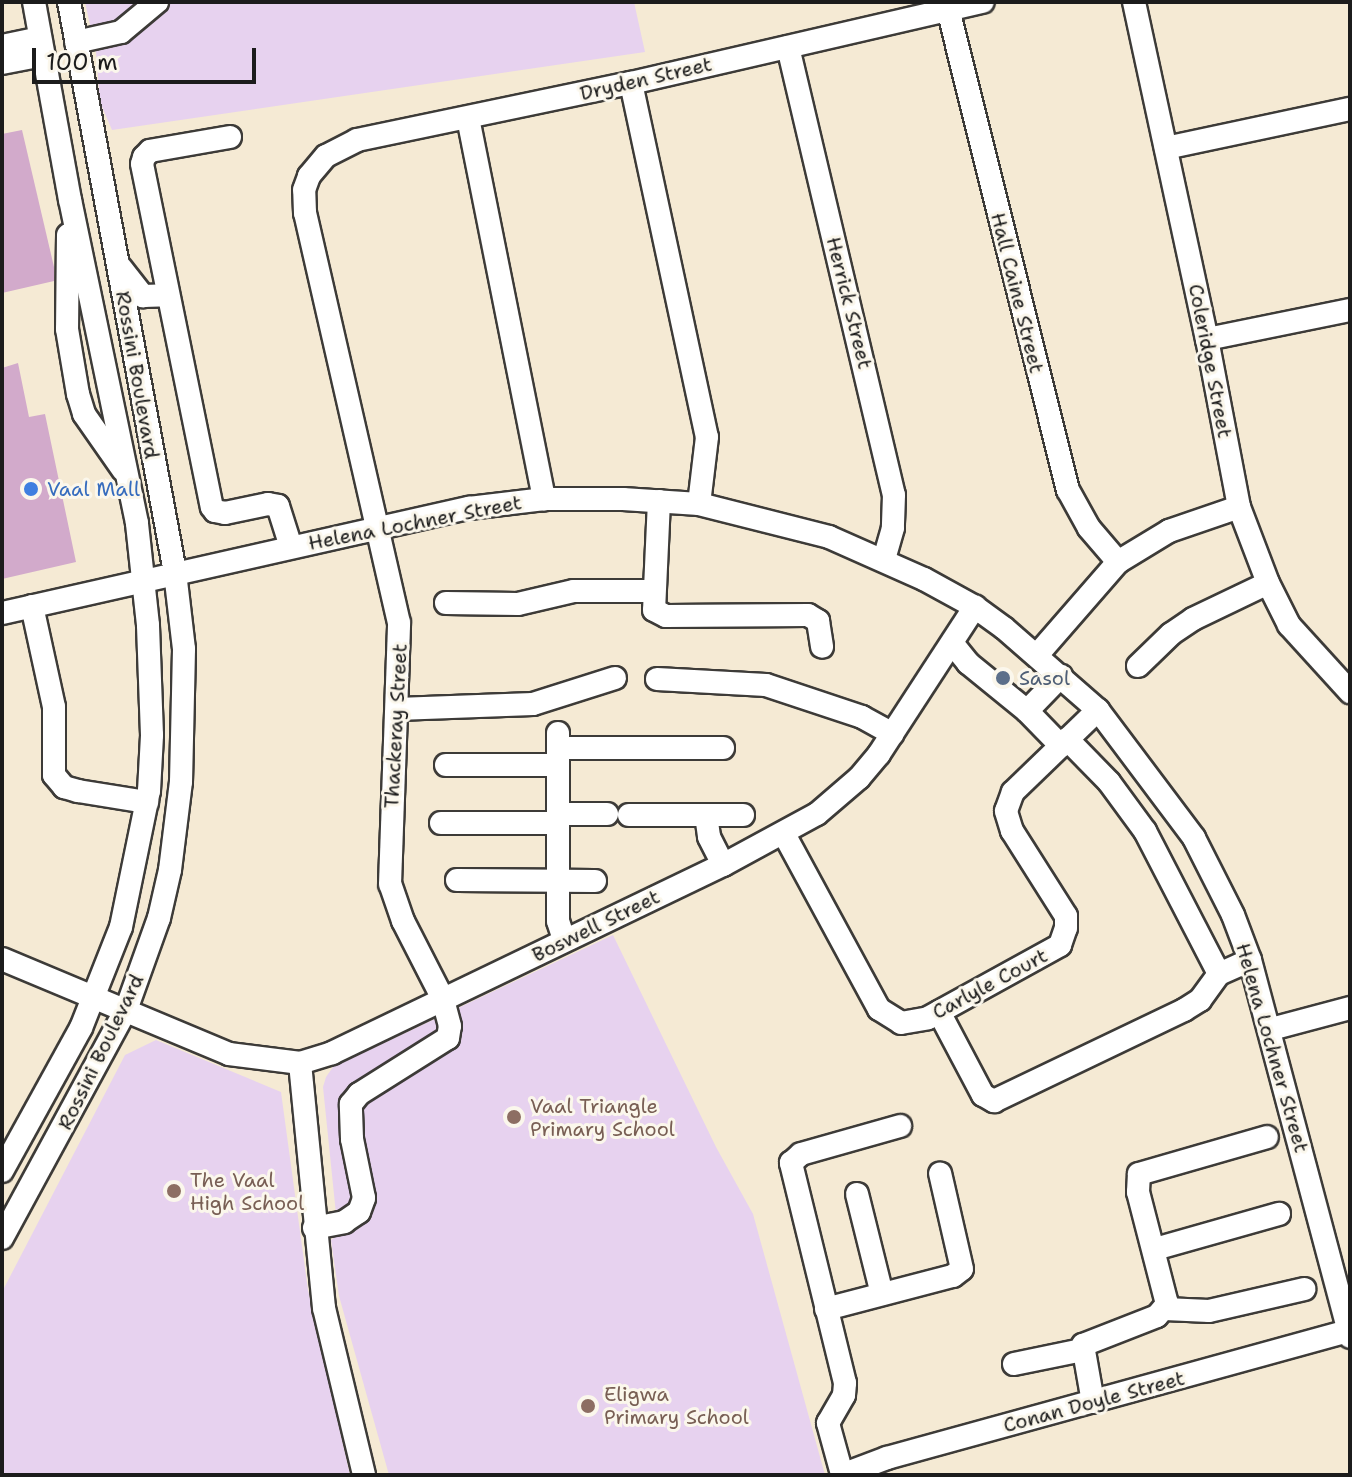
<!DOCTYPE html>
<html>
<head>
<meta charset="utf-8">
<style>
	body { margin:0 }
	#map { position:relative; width:1352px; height:1477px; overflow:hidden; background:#f5ead4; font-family:"Shantell Sans",sans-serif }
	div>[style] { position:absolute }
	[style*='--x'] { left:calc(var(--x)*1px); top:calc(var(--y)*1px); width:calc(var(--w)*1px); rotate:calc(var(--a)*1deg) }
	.built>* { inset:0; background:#e7d2ef }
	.building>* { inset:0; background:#d2aacb }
	.roads { filter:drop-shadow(2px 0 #3d3b38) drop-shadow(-2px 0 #3d3b38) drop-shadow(0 2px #3d3b38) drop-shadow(0 -2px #3d3b38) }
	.minor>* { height:22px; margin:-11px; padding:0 11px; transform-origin:11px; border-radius:11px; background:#fff }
	.dots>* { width:22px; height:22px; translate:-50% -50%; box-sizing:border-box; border:4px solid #fbf7ec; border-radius:50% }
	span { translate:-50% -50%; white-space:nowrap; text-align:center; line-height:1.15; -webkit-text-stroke:6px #fbf7ec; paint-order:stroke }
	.street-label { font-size:20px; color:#1c1c1c }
	.shop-label { font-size:20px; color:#366cbe }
	.left { translate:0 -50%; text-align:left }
	.service-label { font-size:20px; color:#4e5e75 }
	.education-label { font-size:20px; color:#785e54 }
	.frame { position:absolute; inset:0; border:4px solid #1c1c1c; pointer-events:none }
	.scale { position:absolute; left:32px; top:48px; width:224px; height:36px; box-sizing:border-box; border:4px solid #1c1c1c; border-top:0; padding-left:10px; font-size:24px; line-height:28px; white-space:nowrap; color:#1c1c1c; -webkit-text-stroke:6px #fbf7ec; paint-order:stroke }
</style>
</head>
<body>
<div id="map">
	<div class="built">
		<i style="clip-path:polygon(85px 2px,634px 2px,645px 52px,112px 130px,100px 102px,96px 52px)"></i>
		<i style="clip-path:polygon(613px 935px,716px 1147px,753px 1214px,825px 1475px,389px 1475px,339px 1296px,331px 1240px,345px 1229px,336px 1214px,323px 1087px,326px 1077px,333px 1067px)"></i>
		<i style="clip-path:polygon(156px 1040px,281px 1092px,308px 1290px,350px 1475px,2px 1475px,2px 1292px,125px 1055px)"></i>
	</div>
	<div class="building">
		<i style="clip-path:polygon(22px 130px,54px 267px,54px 281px,2px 293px,2px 134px)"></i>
		<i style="clip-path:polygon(18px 363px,29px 417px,45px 414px,76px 562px,2px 579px,2px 368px)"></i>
	</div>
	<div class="roads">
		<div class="minor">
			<i style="--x:1134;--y:2;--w:345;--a:77.8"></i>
			<i style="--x:1207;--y:339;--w:171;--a:79.2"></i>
			<i style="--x:1239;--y:507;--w:81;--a:69.1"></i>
			<i style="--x:1268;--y:583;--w:47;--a:63.4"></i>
			<i style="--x:1289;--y:625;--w:91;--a:47.7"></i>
			<i style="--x:948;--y:9;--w:496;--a:76"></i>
			<i style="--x:1068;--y:490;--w:43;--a:61.1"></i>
			<i style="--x:1089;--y:528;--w:45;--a:49.5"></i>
			<i style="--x:76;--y:42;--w:46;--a:-12.5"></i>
			<i style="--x:121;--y:32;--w:47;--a:-39.8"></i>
			<i style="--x:2;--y:46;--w:39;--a:-12"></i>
			<i style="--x:788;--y:47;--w:460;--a:76.7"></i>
			<i style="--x:894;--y:495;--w:33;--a:92"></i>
			<i style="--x:893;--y:528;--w:32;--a:106"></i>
			<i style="--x:2;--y:63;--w:42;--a:-11"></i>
			<i style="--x:631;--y:83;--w:362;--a:77.9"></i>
			<i style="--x:707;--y:437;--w:67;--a:96.8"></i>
			<i style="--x:468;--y:118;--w:389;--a:78.7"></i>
			<i style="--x:230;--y:137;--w:81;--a:170.1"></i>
			<i style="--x:150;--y:151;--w:8;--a:135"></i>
			<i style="--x:144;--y:157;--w:7;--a:106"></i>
			<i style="--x:142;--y:164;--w:350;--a:78.5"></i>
			<i style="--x:212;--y:507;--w:5;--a:53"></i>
			<i style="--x:215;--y:511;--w:10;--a:11"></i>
			<i style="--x:225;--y:513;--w:44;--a:-11.8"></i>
			<i style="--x:268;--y:504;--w:10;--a:11"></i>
			<i style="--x:278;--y:506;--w:43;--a:72.4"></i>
			<i style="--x:1166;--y:148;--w:188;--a:-12"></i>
			<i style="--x:68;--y:235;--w:94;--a:90.6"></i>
			<i style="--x:67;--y:329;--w:66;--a:80.4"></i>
			<i style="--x:78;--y:394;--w:21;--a:73"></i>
			<i style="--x:84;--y:414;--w:68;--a:55.1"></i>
			<i style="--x:121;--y:268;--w:36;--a:52"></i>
			<i style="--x:143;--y:296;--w:24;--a:-2"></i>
			<i style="--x:1207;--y:339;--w:146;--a:-11.5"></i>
			<i style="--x:659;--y:501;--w:109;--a:92.6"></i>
			<i style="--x:654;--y:610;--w:13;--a:27"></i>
			<i style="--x:666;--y:616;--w:142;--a:-0.4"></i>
			<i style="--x:808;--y:615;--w:12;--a:31"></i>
			<i style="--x:818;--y:621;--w:26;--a:81"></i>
			<i style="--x:446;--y:603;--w:72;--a:0.8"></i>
			<i style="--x:518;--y:604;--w:57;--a:-13.1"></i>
			<i style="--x:574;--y:591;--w:80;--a:0"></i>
			<i style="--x:32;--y:606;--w:103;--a:77.7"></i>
			<i style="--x:54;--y:707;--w:68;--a:90"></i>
			<i style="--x:54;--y:775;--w:16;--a:50"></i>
			<i style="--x:64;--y:787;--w:15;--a:16"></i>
			<i style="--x:78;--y:791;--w:70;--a:9.1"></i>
			<i style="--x:2;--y:613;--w:479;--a:-12.7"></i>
			<i style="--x:469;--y:508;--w:76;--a:-6.8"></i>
			<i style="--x:544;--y:499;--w:79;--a:0"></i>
			<i style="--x:623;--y:499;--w:76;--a:3.8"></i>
			<i style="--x:699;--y:504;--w:134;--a:14.2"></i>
			<i style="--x:829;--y:537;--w:104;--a:23.9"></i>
			<i style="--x:924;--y:579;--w:58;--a:28.8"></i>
			<i style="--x:975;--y:607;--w:36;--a:36"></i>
			<i style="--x:1004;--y:628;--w:125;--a:41.1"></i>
			<i style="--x:1098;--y:710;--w:160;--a:53.1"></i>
			<i style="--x:1194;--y:838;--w:86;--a:63.1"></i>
			<i style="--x:1233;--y:915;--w:48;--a:69.3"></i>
			<i style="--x:1250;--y:960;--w:390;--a:75.1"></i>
			<i style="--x:952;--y:643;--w:26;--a:51"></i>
			<i style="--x:968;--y:663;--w:76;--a:39.1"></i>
			<i style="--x:1027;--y:711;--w:49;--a:-45.8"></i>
			<i style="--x:1038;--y:654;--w:122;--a:-49"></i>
			<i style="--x:1118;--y:562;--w:60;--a:-31.3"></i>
			<i style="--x:1169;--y:531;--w:74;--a:-18.9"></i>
			<i style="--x:1138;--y:666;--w:46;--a:-44.1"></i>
			<i style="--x:1171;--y:634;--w:27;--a:-34"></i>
			<i style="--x:1193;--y:619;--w:83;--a:-25.6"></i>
			<i style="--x:657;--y:679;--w:109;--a:3.2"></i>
			<i style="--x:766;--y:685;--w:101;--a:18.4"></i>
			<i style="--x:862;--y:717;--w:35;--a:29"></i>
			<i style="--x:397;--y:709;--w:136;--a:-2.1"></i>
			<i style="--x:533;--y:704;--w:86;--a:-17.6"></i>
			<i style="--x:1027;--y:711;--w:49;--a:45.8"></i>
			<i style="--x:558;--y:733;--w:188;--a:90"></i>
			<i style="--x:558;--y:921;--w:20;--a:72"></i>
			<i style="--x:1067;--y:739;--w:60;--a:45.7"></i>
			<i style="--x:1109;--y:782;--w:61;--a:53.7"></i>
			<i style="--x:1145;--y:831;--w:161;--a:62.6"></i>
			<i style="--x:558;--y:748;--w:165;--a:0"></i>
			<i style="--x:446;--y:765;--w:112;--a:0"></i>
			<i style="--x:558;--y:814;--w:49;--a:0"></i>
			<i style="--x:629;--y:815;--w:114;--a:0"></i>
			<i style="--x:706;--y:815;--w:22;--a:82"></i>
			<i style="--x:709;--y:837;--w:31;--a:63"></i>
			<i style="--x:441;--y:823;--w:117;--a:0"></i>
			<i style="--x:784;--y:834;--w:199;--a:61.5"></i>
			<i style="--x:879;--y:1009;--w:26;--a:32"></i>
			<i style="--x:901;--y:1023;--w:27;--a:-10"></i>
			<i style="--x:928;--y:1018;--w:151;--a:-28.9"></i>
			<i style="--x:1060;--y:945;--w:18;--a:-71"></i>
			<i style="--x:1066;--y:928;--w:12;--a:-90"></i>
			<i style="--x:1066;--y:916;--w:101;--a:-122.4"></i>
			<i style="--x:1012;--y:831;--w:21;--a:-107"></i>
			<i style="--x:1006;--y:811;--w:20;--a:-70"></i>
			<i style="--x:1013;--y:792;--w:118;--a:-44"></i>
			<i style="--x:457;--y:880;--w:138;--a:0.4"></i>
			<i style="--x:2;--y:959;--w:246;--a:22.7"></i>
			<i style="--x:229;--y:1054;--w:72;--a:7.2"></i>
			<i style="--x:300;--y:1063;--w:34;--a:-17"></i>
			<i style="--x:332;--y:1053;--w:434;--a:-25.7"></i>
			<i style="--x:723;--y:865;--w:107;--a:-28.5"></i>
			<i style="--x:817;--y:814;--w:55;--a:-40.6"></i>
			<i style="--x:859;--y:778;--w:31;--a:-50"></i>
			<i style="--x:879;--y:754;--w:176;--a:-56.9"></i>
			<i style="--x:939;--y:1012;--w:94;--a:62.1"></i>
			<i style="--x:983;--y:1095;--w:13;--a:29"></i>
			<i style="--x:994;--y:1101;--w:211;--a:-25.6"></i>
			<i style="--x:1184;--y:1010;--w:19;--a:-32"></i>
			<i style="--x:1200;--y:1000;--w:32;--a:-54"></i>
			<i style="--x:1219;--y:974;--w:34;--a:-24"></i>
			<i style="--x:1271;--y:1029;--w:82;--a:-14.9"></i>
			<i style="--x:300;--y:1063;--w:246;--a:84.4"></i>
			<i style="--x:324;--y:1308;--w:172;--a:76.5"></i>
			<i style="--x:2;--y:1171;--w:163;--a:-61.1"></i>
			<i style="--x:81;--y:1028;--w:109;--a:-68.4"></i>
			<i style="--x:121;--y:927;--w:139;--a:-78.4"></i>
			<i style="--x:149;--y:791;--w:56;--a:-86.9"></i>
			<i style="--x:152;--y:735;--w:110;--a:-92.1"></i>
			<i style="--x:148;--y:625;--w:103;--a:-96.2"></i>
			<i style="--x:137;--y:523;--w:330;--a:-101.7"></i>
			<i style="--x:70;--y:200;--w:201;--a:-100.3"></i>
			<i style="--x:857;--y:1194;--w:103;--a:76"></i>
			<i style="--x:314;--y:1228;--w:31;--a:-11"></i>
			<i style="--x:344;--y:1222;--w:18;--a:-34"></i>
			<i style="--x:359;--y:1212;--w:15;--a:-70"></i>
			<i style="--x:364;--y:1198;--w:60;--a:-101.5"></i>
			<i style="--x:352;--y:1139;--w:35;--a:-92"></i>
			<i style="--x:351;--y:1104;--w:13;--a:-51"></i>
			<i style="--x:359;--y:1094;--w:105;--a:-32.2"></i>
			<i style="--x:448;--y:1038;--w:12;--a:-81"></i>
			<i style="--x:450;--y:1026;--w:28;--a:-105"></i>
			<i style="--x:443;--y:999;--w:88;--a:-117.1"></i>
			<i style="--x:403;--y:921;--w:39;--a:-109"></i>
			<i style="--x:390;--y:884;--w:261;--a:-88"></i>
			<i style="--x:399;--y:623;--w:421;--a:-102.9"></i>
			<i style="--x:305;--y:213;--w:23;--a:-92"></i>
			<i style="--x:304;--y:190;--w:15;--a:-70"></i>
			<i style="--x:309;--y:176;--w:26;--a:-50"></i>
			<i style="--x:326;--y:156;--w:35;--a:-27"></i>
			<i style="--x:357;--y:140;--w:280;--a:-11.8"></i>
			<i style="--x:631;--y:83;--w:361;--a:-13"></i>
			<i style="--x:2;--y:1238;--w:260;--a:-61.5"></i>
			<i style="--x:126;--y:1010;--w:98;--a:-70.3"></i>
			<i style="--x:159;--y:918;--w:49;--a:-77.1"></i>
			<i style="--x:170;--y:870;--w:89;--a:-82.9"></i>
			<i style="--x:181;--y:782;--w:133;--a:-88.7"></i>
			<i style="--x:184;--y:649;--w:78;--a:-96.7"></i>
			<i style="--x:175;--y:572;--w:580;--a:-100.53"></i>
			<i style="--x:1155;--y:1249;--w:129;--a:-15.8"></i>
			<i style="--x:826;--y:1309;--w:131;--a:-14.6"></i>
			<i style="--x:953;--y:1276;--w:11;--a:-38"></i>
			<i style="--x:962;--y:1269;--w:98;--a:-102.9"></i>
			<i style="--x:1165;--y:1309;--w:44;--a:2.6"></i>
			<i style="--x:1209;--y:1311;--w:98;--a:-13"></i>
			<i style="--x:1014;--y:1364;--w:69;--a:-11.6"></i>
			<i style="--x:1093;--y:1402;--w:58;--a:-100"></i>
			<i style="--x:1083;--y:1345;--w:79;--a:-21.4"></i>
			<i style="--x:1157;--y:1316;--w:16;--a:-50"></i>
			<i style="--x:1167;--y:1304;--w:116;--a:-104.5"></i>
			<i style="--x:1138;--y:1192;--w:18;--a:-87"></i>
			<i style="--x:1139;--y:1174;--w:133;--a:-16.1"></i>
			<i style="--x:842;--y:1474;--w:53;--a:-105.4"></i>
			<i style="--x:828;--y:1423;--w:32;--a:-60"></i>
			<i style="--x:844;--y:1395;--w:12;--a:-85"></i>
			<i style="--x:845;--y:1383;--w:227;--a:-103.8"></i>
			<i style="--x:791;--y:1163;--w:13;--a:-42"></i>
			<i style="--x:801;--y:1154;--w:103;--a:-15.8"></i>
			<i style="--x:842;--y:1475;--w:48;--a:-20.7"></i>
			<i style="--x:887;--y:1458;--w:478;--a:-15.4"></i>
		</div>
	</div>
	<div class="dots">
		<i style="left:31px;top:489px;background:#3f7fe0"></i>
		<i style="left:1003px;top:678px;background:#5c6f8a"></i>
		<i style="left:514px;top:1117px;background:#8d6e63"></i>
		<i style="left:174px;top:1191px;background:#8d6e63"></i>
		<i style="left:588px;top:1406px;background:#8d6e63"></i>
	</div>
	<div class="street-label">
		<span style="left:646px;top:79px;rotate:-13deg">Dryden Street</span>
		<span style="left:1017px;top:293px;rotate:76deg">Hall Caine Street</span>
		<span style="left:849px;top:303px;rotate:76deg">Herrick Street</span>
		<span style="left:1210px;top:361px;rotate:79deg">Coleridge Street</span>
		<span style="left:137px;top:375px;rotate:80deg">Rossini Boulevard</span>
		<span style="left:415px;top:523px;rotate:-11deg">Helena Lochner Street</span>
		<span style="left:396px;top:726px;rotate:-87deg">Thackeray Street</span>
		<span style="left:596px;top:926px;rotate:-26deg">Boswell Street</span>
		<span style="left:990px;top:984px;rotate:-28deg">Carlyle Court</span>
		<span style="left:1272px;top:1048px;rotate:74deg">Helena Lochner Street</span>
		<span style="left:101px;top:1052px;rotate:-64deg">Rossini Boulevard</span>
		<span style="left:1094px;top:1402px;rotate:-15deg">Conan Doyle Street</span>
	</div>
	<div class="shop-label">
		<span class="left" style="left:47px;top:489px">Vaal Mall</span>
	</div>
	<div class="service-label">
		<span class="left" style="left:1019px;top:678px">Sasol</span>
	</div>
	<div class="education-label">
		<span class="left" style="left:530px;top:1118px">Vaal Triangle<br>Primary School</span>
		<span class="left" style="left:190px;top:1192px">The Vaal<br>High School</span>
		<span class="left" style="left:604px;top:1406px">Eligwa<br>Primary School</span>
	</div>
	<div class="frame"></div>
	<div class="scale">100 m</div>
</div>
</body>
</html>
